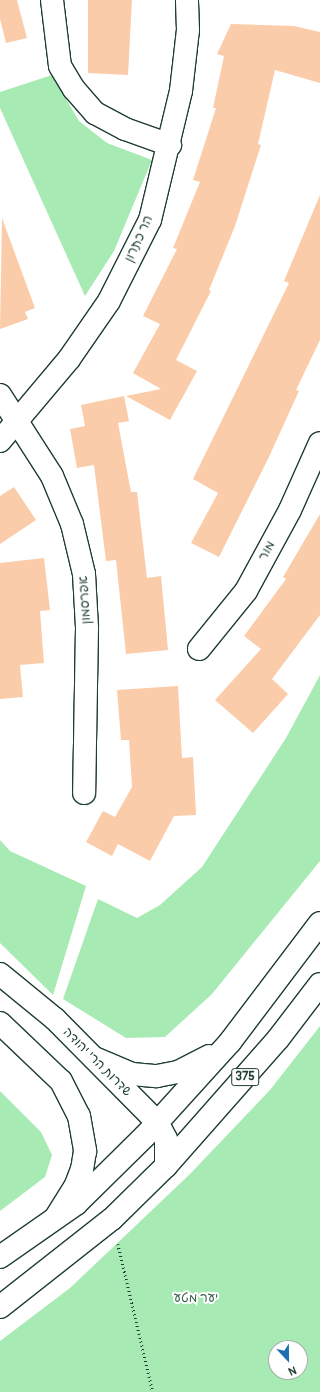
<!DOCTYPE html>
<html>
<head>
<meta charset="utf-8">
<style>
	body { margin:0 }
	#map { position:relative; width:320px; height:1392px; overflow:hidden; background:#fff; font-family:Pangolin,"Playpen Sans Hebrew",sans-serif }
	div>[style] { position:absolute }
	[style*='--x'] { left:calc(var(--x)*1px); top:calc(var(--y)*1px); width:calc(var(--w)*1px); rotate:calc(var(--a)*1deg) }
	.green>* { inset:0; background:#a8eab4 }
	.building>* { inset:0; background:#fbcca9 }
	.path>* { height:2.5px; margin-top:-1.25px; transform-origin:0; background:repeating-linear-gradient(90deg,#1f3d34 0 1px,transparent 0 4px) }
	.roads { filter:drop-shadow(1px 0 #1f3d34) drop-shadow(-1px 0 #1f3d34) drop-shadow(0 1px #1f3d34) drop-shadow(0 -1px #1f3d34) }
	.minor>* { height:22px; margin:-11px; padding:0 11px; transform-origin:11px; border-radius:11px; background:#fff }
	.tertiary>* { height:22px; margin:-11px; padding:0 11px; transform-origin:11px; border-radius:11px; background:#fff }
	.primary>* { height:22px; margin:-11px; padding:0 11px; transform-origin:11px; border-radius:11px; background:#fff }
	span { translate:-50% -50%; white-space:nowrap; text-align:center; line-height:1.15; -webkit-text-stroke:4px #fff; paint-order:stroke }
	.shield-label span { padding:1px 3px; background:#fff; border:1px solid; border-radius:3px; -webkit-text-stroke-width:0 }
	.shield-label { font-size:12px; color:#1f3d34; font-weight:700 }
	.street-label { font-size:13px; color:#1f3d34 }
	.park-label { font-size:13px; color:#3a604e }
	.north { position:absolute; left:268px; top:1340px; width:40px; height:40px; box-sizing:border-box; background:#fff; border:1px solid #a5b1ae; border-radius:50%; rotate:158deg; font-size:11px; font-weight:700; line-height:16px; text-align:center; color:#1f3d34 }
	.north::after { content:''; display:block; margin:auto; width:14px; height:18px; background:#1f6fb2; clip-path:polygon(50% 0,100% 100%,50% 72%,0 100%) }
</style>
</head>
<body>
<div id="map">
	<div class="green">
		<i style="clip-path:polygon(52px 75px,79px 121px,107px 143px,152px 160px,114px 251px,85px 296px,0 108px,0 92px)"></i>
		<i style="clip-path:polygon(320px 675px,320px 861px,212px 994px,165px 1037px,126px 1038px,63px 999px,98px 899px,137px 918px,160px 905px,202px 867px,286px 738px)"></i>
		<i style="clip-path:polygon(0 840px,10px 851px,86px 886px,53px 995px,0 943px)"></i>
		<i style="clip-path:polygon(evenodd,320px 1026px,320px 1392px,0 1392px,0 1341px,70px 1288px,189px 1175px,270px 1090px,320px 1026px,276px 1348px,300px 1348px,300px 1372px,276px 1372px,276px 1348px)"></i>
		<i style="clip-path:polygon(0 1091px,41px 1132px,52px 1155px,45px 1177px,0 1211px)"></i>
	</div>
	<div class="building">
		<i style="clip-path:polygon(0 0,17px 0,27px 38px,6px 43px,0 19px)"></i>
		<i style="clip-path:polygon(88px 0,132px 0,128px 75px,88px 73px)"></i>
		<i style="clip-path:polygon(231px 24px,294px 26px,320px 32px,320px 83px,275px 70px,258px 144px,261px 145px,235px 226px,209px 290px,211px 291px,176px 360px,197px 371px,170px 420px,126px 396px,161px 389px,133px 373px,160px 324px,143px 316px,177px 249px,173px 248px,200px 182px,193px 180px,216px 108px,213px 108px,224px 56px,217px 54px)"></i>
		<i style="clip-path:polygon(320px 195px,320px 340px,296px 390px,299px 391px,268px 459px,219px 557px,191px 543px,218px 493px,193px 479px,289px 283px,284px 281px)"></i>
		<i style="clip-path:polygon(2px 218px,35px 308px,25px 312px,28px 319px,0 329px)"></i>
		<i style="clip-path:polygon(124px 396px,129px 421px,118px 423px,131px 492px,137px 492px,147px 578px,161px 576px,168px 650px,126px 654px,116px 560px,106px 561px,94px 465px,77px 468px,70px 429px,85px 426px,81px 405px)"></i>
		<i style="clip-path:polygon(14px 487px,36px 520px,0 544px,0 496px)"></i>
		<i style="clip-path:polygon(320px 514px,320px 615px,272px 679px,288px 694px,253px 733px,215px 700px,261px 649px,244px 636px,286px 579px,283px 577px)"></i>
		<i style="clip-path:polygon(44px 558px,50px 610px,40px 611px,44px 663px,20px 665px,23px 697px,0 699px,0 563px)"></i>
		<i style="clip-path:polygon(178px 686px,182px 758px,193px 757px,196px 815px,174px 816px,150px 861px,118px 844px,112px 856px,86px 842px,103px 811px,115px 817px,132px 787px,129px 740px,121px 740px,117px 690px)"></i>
	</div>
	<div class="path">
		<i style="--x:118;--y:1244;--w:152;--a:76.7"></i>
	</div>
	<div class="roads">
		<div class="minor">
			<i style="--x:52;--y:0;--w:66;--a:83.1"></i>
			<i style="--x:60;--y:66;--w:27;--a:59"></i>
			<i style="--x:74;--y:89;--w:32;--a:49"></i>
			<i style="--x:95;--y:113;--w:34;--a:28"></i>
			<i style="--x:125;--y:129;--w:48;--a:19.6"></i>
			<i style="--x:0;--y:395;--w:96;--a:57.3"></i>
			<i style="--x:52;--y:476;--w:52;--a:67.4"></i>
			<i style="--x:72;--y:524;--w:51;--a:76.5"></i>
			<i style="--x:84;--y:574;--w:54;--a:86.8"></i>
			<i style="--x:87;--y:628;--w:165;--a:91"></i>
			<i style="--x:199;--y:649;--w:75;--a:-51"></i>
			<i style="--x:246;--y:591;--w:92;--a:-61.5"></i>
			<i style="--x:290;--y:510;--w:73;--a:-65.9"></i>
		</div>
		<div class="tertiary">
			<i style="--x:0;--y:441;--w:107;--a:-49.9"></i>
			<i style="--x:69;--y:359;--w:70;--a:-55.4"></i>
			<i style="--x:109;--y:301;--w:91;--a:-63.2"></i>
			<i style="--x:150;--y:220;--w:133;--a:-76.5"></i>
			<i style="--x:181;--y:91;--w:61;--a:-83.5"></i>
			<i style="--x:188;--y:30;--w:30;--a:-92"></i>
			<i style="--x:0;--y:974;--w:71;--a:39.3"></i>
			<i style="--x:55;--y:1019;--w:145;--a:45.3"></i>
			<i style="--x:157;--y:1122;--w:19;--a:62"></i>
			<i style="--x:166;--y:1139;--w:27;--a:90"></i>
			<i style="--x:0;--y:1023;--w:84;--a:43.6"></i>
			<i style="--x:61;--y:1081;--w:39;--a:63"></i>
			<i style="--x:79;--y:1116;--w:36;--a:80"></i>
			<i style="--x:85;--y:1151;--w:18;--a:99"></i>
			<i style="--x:82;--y:1169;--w:17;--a:111"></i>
			<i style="--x:76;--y:1185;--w:38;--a:122"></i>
		</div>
		<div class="primary">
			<i style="--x:94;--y:1058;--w:41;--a:22.8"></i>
			<i style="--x:132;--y:1074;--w:25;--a:5"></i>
			<i style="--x:157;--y:1076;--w:21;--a:-11"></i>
			<i style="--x:178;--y:1072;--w:35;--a:-27"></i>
			<i style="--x:0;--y:1257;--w:93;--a:-34.9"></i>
			<i style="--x:76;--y:1204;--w:97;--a:-44.6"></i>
			<i style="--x:145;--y:1136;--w:127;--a:-47.9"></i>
			<i style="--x:230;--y:1042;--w:149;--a:-52.9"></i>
			<i style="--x:0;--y:1307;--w:142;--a:-38.2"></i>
			<i style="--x:112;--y:1219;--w:76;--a:-44.5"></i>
			<i style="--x:166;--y:1166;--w:169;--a:-48.6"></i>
			<i style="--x:278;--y:1039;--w:69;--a:-52.6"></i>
		</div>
	</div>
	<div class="shield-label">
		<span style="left:245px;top:1077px">375</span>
	</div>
	<div class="street-label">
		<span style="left:139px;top:239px;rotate:-65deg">הר כתרון</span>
		<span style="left:267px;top:551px;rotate:-61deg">מור</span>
		<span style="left:85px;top:600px;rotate:-94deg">אפרסמון</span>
		<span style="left:97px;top:1062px;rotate:45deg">שדרות הרי יהודה</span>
	</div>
	<div class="park-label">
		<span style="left:196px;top:1298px">יער מטע</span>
	</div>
	<div class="north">N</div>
</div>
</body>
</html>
